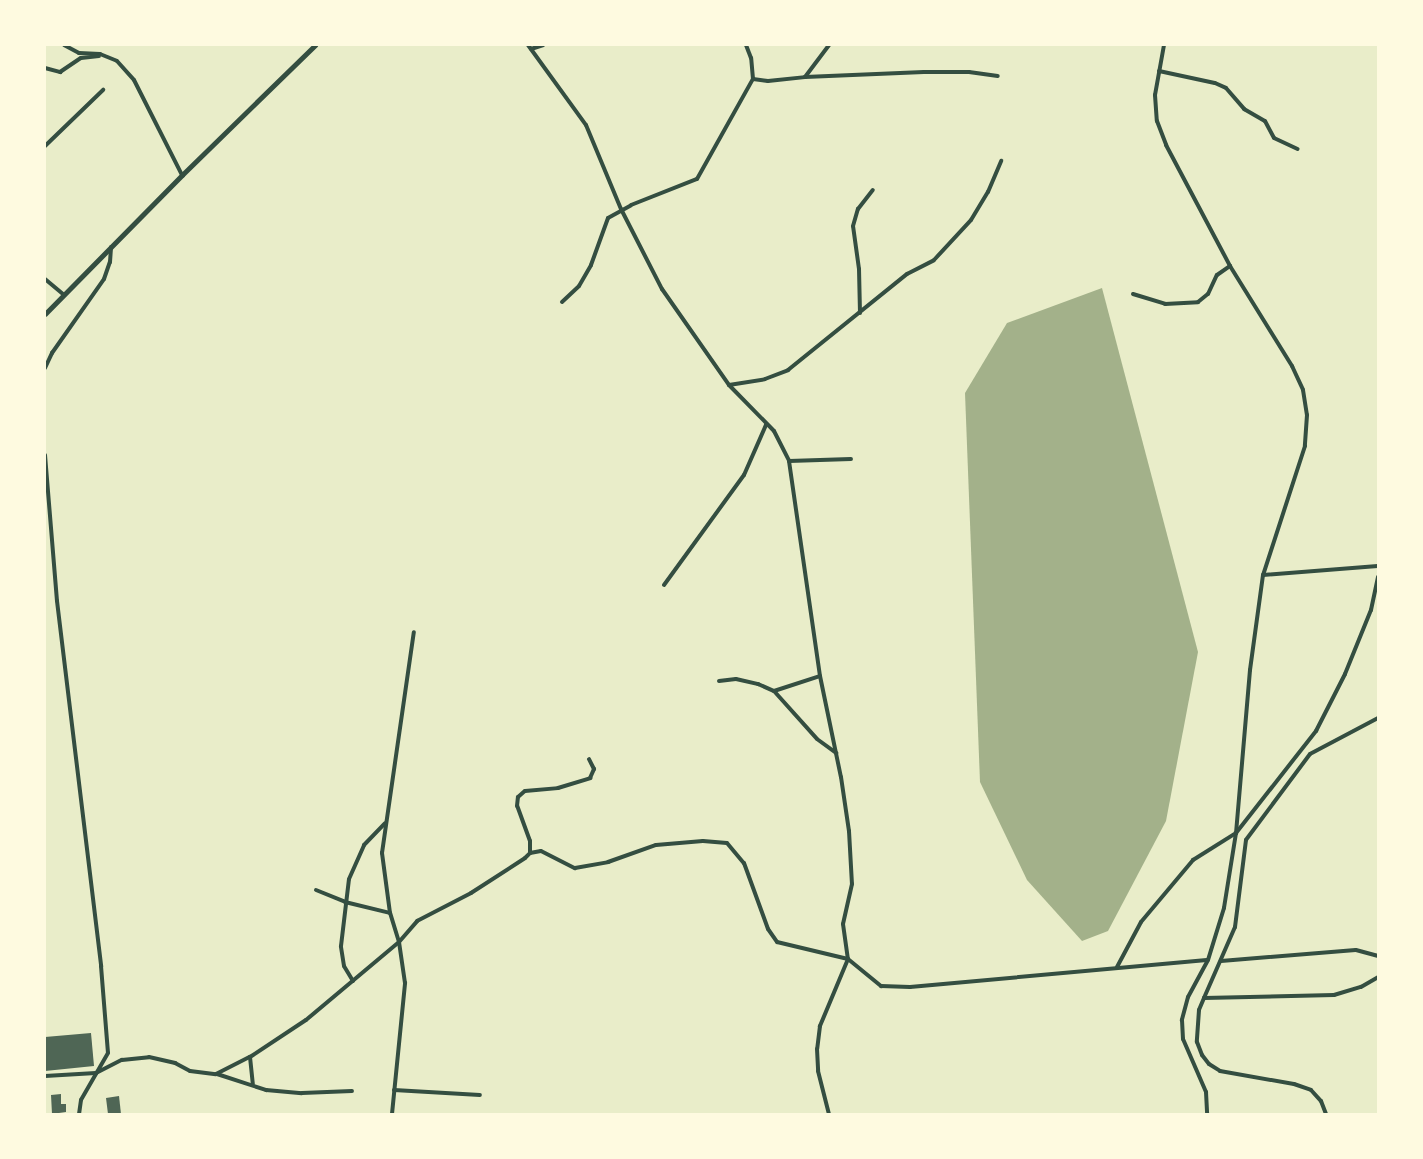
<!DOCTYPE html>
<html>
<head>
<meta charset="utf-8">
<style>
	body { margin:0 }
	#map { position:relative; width:1423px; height:1159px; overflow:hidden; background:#e9edc9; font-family:Jost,sans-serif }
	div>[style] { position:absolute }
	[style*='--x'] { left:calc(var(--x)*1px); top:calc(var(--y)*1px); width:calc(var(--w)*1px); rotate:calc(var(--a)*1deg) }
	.water>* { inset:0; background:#a3b18a }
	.building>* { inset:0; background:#4f6655 }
	.minor>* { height:4px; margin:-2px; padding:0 2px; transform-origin:2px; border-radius:2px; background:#344e41 }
	.tertiary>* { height:4.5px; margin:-2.25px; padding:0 2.25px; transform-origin:2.25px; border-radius:2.25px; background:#344e41 }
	span { translate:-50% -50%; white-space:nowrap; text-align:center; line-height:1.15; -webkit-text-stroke:6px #fefae0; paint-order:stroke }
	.frame { position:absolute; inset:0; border:46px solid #fefae0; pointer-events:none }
</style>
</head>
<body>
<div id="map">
	<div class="water">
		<i style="clip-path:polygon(1102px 288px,1198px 652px,1166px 821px,1108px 931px,1082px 941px,1027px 880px,980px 782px,965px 393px,1007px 323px)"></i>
	</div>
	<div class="building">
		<i style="clip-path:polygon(91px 1033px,94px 1066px,45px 1071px,45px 1037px)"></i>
		<i style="clip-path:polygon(61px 1094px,61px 1104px,66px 1104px,66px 1112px,52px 1114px,51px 1095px)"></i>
		<i style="clip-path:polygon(119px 1096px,121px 1114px,108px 1114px,106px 1098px)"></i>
	</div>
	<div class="minor">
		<i style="--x:64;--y:45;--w:17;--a:28"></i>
		<i style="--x:79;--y:53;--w:21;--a:3"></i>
		<i style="--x:100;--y:54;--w:18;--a:22"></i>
		<i style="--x:117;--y:61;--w:25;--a:48"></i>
		<i style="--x:134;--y:80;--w:106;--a:63.2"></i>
		<i style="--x:528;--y:45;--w:99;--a:54.1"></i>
		<i style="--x:586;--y:125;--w:91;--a:67.4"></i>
		<i style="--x:621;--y:209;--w:90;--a:62.9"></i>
		<i style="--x:662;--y:289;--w:117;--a:55.1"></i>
		<i style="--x:729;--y:385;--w:64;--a:45.6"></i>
		<i style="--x:774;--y:431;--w:34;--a:63"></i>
		<i style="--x:789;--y:461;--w:217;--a:81.8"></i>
		<i style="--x:820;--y:676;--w:103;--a:78.3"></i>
		<i style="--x:841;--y:777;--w:55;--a:81.6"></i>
		<i style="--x:849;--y:831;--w:53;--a:86.8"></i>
		<i style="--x:852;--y:884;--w:41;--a:102.7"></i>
		<i style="--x:843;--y:924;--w:35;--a:82"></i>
		<i style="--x:848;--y:959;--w:73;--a:112.7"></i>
		<i style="--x:820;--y:1026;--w:23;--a:97"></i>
		<i style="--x:817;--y:1049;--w:22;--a:87"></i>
		<i style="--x:818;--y:1071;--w:44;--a:75.7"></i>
		<i style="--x:1164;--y:45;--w:51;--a:100.2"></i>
		<i style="--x:1155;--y:95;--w:26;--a:86"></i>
		<i style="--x:1157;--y:121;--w:26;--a:69"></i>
		<i style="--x:1166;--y:145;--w:137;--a:62.1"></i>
		<i style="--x:1230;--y:266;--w:118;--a:58.2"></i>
		<i style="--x:1292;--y:366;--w:26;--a:65"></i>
		<i style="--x:1303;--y:390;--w:25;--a:81"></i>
		<i style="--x:1307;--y:415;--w:31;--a:94"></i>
		<i style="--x:1305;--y:446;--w:136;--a:108"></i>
		<i style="--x:1263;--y:575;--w:96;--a:97.8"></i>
		<i style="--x:1250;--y:670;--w:164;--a:94.9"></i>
		<i style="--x:1236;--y:833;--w:76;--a:99.1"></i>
		<i style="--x:1224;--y:908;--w:54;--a:107.1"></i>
		<i style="--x:1208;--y:960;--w:42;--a:118.4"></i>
		<i style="--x:1188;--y:997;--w:24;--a:105"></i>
		<i style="--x:1182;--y:1020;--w:19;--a:87"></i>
		<i style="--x:1183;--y:1039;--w:58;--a:66.5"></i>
		<i style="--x:1206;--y:1092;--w:22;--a:87"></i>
		<i style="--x:531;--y:49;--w:13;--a:-18"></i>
		<i style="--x:45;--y:68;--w:16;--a:15"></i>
		<i style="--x:60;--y:72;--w:25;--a:-34"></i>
		<i style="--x:81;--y:58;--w:18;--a:-6"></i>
		<i style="--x:1159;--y:71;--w:57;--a:12.1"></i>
		<i style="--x:1215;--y:83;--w:12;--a:24"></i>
		<i style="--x:1226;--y:88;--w:28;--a:49"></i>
		<i style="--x:1244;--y:109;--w:24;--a:30"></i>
		<i style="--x:1265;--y:121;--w:19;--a:62"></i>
		<i style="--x:1274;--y:138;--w:26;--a:25"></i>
		<i style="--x:805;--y:77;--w:119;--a:-2.4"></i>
		<i style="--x:924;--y:72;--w:45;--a:0"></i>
		<i style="--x:969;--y:72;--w:29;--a:8"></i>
		<i style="--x:753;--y:79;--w:15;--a:8"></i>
		<i style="--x:768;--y:81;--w:37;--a:-6"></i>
		<i style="--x:805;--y:77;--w:40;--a:-53"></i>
		<i style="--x:45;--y:146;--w:81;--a:-44"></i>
		<i style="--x:45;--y:279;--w:23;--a:40"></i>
		<i style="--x:1133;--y:294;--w:34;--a:17"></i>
		<i style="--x:1165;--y:304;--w:33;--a:-3"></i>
		<i style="--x:1198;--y:302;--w:13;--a:-39"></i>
		<i style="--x:1208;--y:294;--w:21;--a:-65"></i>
		<i style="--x:1217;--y:275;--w:16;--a:-35"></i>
		<i style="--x:562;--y:302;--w:23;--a:-43"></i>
		<i style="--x:579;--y:286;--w:24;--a:-60"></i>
		<i style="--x:591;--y:265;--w:50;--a:-70.1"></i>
		<i style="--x:608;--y:218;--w:26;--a:-29"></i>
		<i style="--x:631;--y:205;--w:71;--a:-21.5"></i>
		<i style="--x:697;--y:179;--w:115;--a:-60.8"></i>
		<i style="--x:753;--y:79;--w:21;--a:-95"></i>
		<i style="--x:751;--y:58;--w:14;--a:-111"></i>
		<i style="--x:860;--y:313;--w:44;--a:-91.3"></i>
		<i style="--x:859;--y:269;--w:43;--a:-97.9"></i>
		<i style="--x:853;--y:226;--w:18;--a:-74"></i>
		<i style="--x:858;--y:209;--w:24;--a:-52"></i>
		<i style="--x:45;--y:368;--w:17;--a:-65"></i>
		<i style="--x:52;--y:353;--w:90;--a:-54.9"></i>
		<i style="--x:104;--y:279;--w:18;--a:-71"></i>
		<i style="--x:110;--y:262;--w:15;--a:-86"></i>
		<i style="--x:729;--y:385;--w:36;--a:-9"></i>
		<i style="--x:765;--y:379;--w:25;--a:-21"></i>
		<i style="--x:788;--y:370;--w:153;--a:-38.9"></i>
		<i style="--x:907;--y:274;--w:30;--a:-27"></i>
		<i style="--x:934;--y:260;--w:54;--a:-47.2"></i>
		<i style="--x:971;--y:220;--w:33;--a:-59"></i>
		<i style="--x:988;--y:192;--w:34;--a:-67"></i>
		<i style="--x:45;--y:455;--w:146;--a:85.3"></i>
		<i style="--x:57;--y:601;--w:368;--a:83.1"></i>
		<i style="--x:101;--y:966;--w:87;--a:85.4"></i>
		<i style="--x:108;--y:1053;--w:54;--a:119.9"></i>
		<i style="--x:81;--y:1100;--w:14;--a:98"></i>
		<i style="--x:789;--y:461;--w:62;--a:-1.8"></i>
		<i style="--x:1263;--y:575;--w:115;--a:-4.5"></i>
		<i style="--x:664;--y:585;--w:136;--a:-54"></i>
		<i style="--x:744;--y:475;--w:55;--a:-66.3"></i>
		<i style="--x:719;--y:681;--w:17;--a:-7"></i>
		<i style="--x:736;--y:679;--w:23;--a:13"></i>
		<i style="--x:758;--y:684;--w:17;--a:24"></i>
		<i style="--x:774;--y:691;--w:64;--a:48.1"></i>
		<i style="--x:817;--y:739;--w:24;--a:36"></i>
		<i style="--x:774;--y:691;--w:48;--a:-18.1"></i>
		<i style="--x:1378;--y:718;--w:77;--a:152.1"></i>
		<i style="--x:1310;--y:754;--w:107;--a:126.7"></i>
		<i style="--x:1246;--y:840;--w:88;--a:97.2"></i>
		<i style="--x:1235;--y:927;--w:77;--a:113.6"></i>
		<i style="--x:1204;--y:998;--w:130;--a:-1.3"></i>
		<i style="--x:1334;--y:995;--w:28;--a:-17"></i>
		<i style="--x:1361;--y:987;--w:20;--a:-30"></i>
		<i style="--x:530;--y:853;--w:11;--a:-10"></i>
		<i style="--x:541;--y:851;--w:38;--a:27"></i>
		<i style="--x:575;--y:868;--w:34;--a:-10"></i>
		<i style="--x:608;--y:862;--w:51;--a:-19.5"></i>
		<i style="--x:656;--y:845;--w:47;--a:-4.9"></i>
		<i style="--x:703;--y:841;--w:24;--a:5"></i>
		<i style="--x:727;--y:843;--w:26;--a:50"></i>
		<i style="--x:744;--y:863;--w:70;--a:70"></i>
		<i style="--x:768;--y:929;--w:16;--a:55"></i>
		<i style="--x:777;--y:942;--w:73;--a:13.5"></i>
		<i style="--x:848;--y:959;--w:43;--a:39.3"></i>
		<i style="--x:881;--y:986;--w:29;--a:2"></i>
		<i style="--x:910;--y:987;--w:298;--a:-5.2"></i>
		<i style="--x:316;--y:890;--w:31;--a:22"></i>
		<i style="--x:345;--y:902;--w:46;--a:13.7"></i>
		<i style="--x:1221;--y:961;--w:135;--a:-4.7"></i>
		<i style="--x:1356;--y:950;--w:23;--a:15"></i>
		<i style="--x:1117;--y:967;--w:51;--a:-61.9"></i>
		<i style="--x:1141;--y:922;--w:81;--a:-50"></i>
		<i style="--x:1193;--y:860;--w:51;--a:-32.1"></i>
		<i style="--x:1236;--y:833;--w:130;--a:-51.9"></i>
		<i style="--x:1316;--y:731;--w:64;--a:-63"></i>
		<i style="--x:1345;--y:674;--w:69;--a:-67.9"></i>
		<i style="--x:1371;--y:610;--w:34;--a:-78"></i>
		<i style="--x:353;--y:981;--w:17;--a:-121"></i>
		<i style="--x:344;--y:966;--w:20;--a:-99"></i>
		<i style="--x:341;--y:946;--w:67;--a:-83.2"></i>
		<i style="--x:349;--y:879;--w:37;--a:-66"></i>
		<i style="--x:364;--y:845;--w:30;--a:-46"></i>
		<i style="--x:1204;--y:998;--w:13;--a:113"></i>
		<i style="--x:1199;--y:1010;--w:32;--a:94"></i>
		<i style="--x:1197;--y:1042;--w:14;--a:69"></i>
		<i style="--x:1202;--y:1055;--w:11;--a:52"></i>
		<i style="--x:1209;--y:1064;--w:13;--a:32"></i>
		<i style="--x:1220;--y:1071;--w:75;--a:10"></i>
		<i style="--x:1294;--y:1084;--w:18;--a:19"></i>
		<i style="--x:1311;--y:1090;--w:15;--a:48"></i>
		<i style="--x:1321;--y:1101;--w:14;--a:69"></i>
		<i style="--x:250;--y:1057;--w:27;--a:84"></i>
		<i style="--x:217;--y:1074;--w:52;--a:18.1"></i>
		<i style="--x:266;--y:1090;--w:36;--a:5"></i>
		<i style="--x:302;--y:1093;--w:50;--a:-2.3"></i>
		<i style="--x:45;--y:1076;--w:51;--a:-3.4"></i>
		<i style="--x:96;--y:1073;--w:29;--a:-27"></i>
		<i style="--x:122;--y:1060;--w:27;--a:-6"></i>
		<i style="--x:149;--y:1057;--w:27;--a:13"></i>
		<i style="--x:175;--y:1063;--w:17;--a:28"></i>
		<i style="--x:190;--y:1071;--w:26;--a:7"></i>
		<i style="--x:216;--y:1074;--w:38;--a:-27"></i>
		<i style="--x:250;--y:1057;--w:67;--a:-33.5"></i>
		<i style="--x:306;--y:1020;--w:121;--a:-40"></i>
		<i style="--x:399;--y:942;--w:28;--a:-49"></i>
		<i style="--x:417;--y:921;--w:61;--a:-27.4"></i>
		<i style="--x:471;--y:893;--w:64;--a:-32.9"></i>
		<i style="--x:525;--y:858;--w:7;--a:-45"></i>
		<i style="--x:530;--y:853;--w:12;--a:-90"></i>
		<i style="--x:530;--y:841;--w:37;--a:-110"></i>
		<i style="--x:517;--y:806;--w:9;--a:-84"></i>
		<i style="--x:518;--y:797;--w:9;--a:-41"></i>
		<i style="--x:525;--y:791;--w:33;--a:-5"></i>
		<i style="--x:558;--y:788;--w:34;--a:-17"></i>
		<i style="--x:590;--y:778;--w:10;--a:-66"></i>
		<i style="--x:594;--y:769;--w:11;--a:-117"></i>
		<i style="--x:394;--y:1090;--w:86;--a:3.3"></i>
		<i style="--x:392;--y:1114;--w:132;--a:-84.3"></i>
		<i style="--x:405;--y:983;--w:41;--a:-98.3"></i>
		<i style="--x:399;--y:942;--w:30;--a:-107"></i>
		<i style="--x:390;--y:913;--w:61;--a:-97.6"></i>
		<i style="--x:382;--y:853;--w:223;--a:-81.8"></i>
	</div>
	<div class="tertiary">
		<i style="--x:45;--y:314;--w:195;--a:-45.4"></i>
		<i style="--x:182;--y:175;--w:186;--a:-44.3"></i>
	</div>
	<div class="frame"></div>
</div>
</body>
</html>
